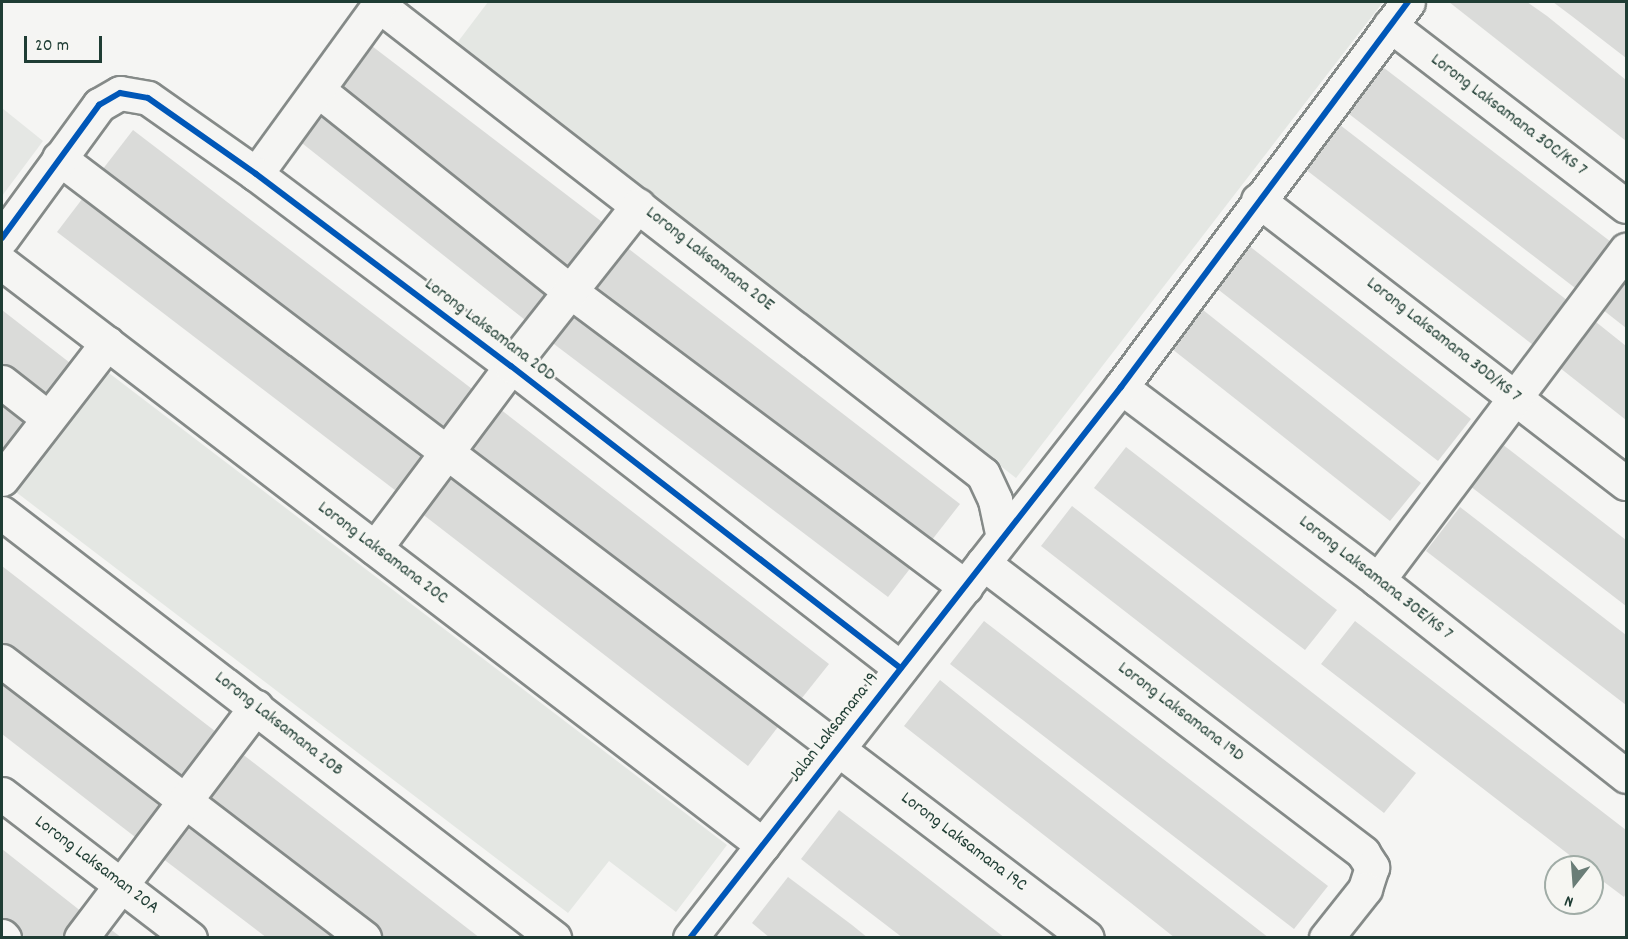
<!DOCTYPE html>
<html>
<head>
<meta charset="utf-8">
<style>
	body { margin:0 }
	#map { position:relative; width:1628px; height:939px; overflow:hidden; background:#f5f5f3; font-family:Dekko,sans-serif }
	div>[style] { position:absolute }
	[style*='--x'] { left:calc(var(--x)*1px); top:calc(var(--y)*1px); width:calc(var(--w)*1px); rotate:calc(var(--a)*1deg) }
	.built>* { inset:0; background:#e5e7e4 }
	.green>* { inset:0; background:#e4e7e3 }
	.building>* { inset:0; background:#dadbd9 }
	.roads { filter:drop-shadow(2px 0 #858a88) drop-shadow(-2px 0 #858a88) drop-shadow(0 2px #858a88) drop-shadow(0 -2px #858a88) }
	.minor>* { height:33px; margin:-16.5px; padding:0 16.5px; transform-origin:16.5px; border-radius:16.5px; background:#f5f5f3 }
	.cycleway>* { height:6px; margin:-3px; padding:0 3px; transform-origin:3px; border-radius:3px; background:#0057b8 }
	span { translate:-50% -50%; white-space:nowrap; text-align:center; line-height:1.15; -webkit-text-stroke:5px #f6f6f2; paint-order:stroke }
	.street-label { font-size:18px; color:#1f3d34 }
	.frame { position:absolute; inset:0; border:3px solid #1f3d34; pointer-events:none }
	.north { position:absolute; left:1544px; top:855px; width:60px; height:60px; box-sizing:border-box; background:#f6f6f2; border:2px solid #a0aca6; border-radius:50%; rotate:197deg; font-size:16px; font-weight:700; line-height:24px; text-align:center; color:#1f3d34 }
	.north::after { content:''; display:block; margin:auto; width:21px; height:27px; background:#6a7d77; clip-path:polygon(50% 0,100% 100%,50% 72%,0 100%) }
	.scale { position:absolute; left:24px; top:36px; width:78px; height:27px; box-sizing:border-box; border:3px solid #1f3d34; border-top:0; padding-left:8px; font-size:18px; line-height:21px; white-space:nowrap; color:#1f3d34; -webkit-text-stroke:4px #f6f6f2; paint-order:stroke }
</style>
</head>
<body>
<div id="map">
	<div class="built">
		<i style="clip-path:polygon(2px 108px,43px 141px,2px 196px)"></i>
	</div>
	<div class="green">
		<i style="clip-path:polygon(488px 2px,1383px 2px,1016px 478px,457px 43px)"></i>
		<i style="clip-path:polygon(105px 370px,727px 845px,676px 912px,609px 861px,568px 913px,12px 489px)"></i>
	</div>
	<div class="building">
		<i style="clip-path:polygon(1449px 2px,1527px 2px,1547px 16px,1626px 80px,1626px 141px)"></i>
		<i style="clip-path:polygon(1553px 2px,1626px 2px,1626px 58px,1573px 17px)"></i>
		<i style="clip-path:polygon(368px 43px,610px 228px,576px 272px,333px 88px)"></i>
		<i style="clip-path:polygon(1375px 61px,1615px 245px,1579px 291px,1340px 107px)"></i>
		<i style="clip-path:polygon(324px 98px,564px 289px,534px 327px,293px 136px)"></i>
		<i style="clip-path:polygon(1331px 118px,1572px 304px,1537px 348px,1296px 162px)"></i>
		<i style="clip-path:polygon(133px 130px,480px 395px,446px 440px,99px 174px)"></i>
		<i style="clip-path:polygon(92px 186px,439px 451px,404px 497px,57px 232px)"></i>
		<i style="clip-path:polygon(1248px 245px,1471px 419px,1438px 461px,1215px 287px)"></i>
		<i style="clip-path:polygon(625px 246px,960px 504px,928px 545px,593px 287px)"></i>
		<i style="clip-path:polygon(1626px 269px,1626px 328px,1598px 306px)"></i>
		<i style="clip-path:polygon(581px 301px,919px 557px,888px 597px,550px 341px)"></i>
		<i style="clip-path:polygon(1198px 306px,1421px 483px,1390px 521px,1167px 345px)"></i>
		<i style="clip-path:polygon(2px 310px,74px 366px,44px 405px,2px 372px)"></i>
		<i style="clip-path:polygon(1591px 318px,1626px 346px,1626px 420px,1555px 364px)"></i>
		<i style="clip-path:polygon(2px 389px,34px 415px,2px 456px)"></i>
		<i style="clip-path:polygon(500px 409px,829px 664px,794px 708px,466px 454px)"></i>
		<i style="clip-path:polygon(1502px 444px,1626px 540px,1626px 606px,1470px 486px)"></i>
		<i style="clip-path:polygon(1126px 447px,1337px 610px,1305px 650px,1094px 488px)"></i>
		<i style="clip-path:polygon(457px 466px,784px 719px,748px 766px,421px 513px)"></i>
		<i style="clip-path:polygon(1072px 506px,1416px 773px,1384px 813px,1041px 546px)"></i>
		<i style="clip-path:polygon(1460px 507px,1626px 635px,1626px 705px,1426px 551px)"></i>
		<i style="clip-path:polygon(2px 566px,220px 735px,181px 784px,2px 646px)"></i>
		<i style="clip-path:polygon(984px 621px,1328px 886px,1294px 929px,950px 664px)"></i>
		<i style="clip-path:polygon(1355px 621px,1626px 830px,1626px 893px,1624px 897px,1592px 873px,1592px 867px,1585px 867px,1321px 664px)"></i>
		<i style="clip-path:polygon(2px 664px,173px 797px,139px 840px,2px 734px)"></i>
		<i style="clip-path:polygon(940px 680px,1001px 729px,1269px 938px,1175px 938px,1131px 903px,904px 726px)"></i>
		<i style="clip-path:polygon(241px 753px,480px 938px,383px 938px,204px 800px)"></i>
		<i style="clip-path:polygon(839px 810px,902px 858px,1005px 938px,903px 938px,843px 892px,801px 859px)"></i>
		<i style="clip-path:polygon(192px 812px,357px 938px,267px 938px,158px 855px)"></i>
		<i style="clip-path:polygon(2px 849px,82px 912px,62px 938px,26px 938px,2px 918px)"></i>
		<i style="clip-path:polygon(788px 877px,852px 925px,868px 938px,770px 938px,752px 923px)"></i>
		<i style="clip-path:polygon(105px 925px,122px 938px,96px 938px)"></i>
	</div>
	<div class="roads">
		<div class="minor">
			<i style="--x:380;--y:6;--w:763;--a:37.82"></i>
			<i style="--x:983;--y:474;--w:29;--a:65"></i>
			<i style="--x:995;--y:500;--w:38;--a:78"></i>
			<i style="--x:1390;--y:25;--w:297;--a:37.5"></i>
			<i style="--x:318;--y:90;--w:322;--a:38.6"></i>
			<i style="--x:570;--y:291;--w:494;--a:36.8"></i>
			<i style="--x:59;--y:158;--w:1290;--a:37.19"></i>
			<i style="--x:256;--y:174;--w:213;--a:-54"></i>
			<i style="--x:1258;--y:200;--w:464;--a:37.6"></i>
			<i style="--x:2;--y:238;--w:165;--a:-53.9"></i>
			<i style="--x:99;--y:105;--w:24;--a:-30"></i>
			<i style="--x:120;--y:93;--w:28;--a:10"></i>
			<i style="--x:148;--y:98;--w:132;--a:35.1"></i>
			<i style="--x:256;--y:174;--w:319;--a:37"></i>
			<i style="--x:511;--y:366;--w:493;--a:37.8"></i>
			<i style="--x:2;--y:263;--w:958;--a:37.41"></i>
			<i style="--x:2;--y:382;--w:58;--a:38"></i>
			<i style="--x:1121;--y:387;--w:321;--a:36.9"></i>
			<i style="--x:1378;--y:580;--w:316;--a:38.3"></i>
			<i style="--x:2;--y:479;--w:172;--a:-52.3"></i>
			<i style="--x:2;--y:513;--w:697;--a:37.59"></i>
			<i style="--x:375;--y:548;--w:227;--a:-53.2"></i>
			<i style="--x:511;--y:366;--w:205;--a:-51.7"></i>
			<i style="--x:983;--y:563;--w:478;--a:37.3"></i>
			<i style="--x:1363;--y:853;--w:17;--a:57"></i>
			<i style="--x:1372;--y:867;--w:23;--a:108"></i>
			<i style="--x:1365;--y:889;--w:63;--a:128.5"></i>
			<i style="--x:1378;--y:580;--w:413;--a:-53.1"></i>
			<i style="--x:2;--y:661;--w:456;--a:37.4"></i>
			<i style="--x:2;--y:794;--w:237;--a:37.5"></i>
			<i style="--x:2;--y:936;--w:3;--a:45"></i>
			<i style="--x:81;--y:938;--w:290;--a:-52.9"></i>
			<i style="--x:690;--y:938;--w:700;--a:-51.97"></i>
			<i style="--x:1121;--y:387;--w:480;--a:-53.3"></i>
		</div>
	</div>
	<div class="cycleway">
		<i style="--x:2;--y:238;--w:165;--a:-53.9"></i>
		<i style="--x:99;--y:105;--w:24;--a:-30"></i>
		<i style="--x:120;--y:93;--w:28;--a:10"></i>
		<i style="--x:148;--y:98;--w:132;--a:35.1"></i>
		<i style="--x:256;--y:174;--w:319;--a:37"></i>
		<i style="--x:511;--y:366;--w:493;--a:37.8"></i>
		<i style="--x:690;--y:938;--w:700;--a:-51.97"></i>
		<i style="--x:1121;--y:387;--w:480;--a:-53.3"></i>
	</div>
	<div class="street-label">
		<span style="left:1508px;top:116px;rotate:37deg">Lorong Laksamana 30C/KS 7</span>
		<span style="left:709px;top:260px;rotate:38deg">Lorong Laksamana 20E</span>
		<span style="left:489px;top:331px;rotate:37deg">Lorong Laksamana 20D</span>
		<span style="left:1443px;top:341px;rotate:38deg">Lorong Laksamana 30D/KS 7</span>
		<span style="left:382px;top:554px;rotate:37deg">Lorong Laksamana 20C</span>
		<span style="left:1375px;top:579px;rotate:38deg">Lorong Laksamana 30E/KS 7</span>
		<span style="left:1180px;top:713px;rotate:37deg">Lorong Laksamana 19D</span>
		<span style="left:278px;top:725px;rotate:38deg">Lorong Laksamana 20B</span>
		<span style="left:835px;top:728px;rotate:-52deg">Jalan Laksamana 19</span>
		<span style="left:963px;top:843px;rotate:37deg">Lorong Laksamana 19C</span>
		<span style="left:96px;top:866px;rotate:37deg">Lorong Laksaman 20A</span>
	</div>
	<div class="frame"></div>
	<div class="north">N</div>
	<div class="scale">20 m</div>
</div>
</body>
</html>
